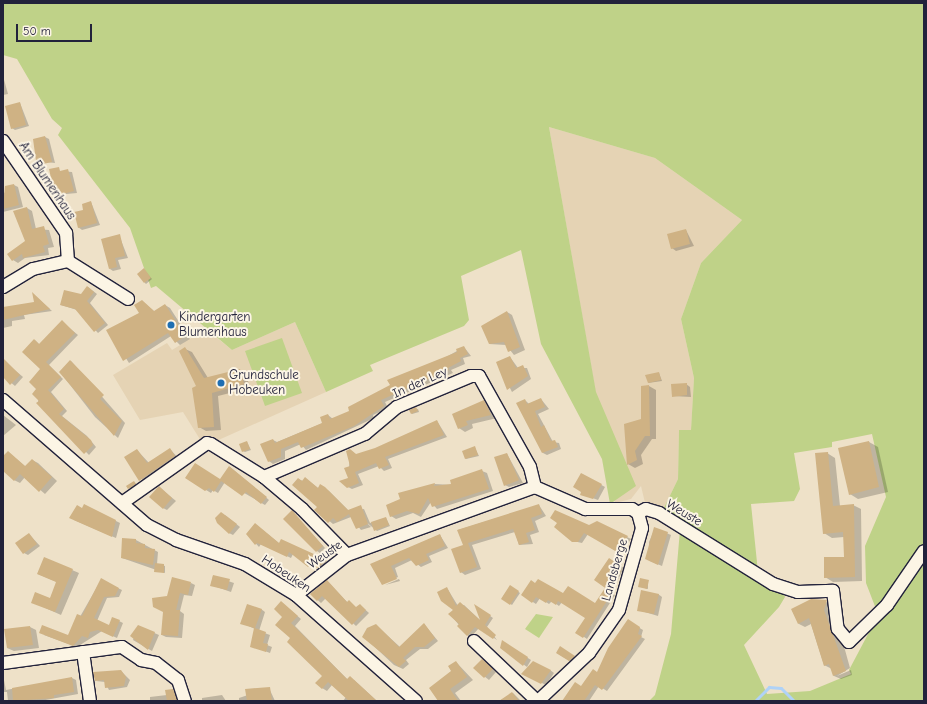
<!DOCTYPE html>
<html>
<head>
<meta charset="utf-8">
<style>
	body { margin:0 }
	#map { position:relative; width:927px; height:704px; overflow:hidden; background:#eee1c8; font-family:"Comic Neue",sans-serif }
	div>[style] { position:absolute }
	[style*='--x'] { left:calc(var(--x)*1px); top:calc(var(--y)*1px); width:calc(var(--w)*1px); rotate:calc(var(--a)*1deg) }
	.built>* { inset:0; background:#e5d3b4 }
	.green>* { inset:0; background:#bfd288 }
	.shadow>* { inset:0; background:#0003 }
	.stream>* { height:3px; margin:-1.5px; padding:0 1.5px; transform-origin:1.5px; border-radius:1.5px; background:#afd2f7 }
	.building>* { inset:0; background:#cfb284 }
	.roads { filter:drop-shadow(1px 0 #22223b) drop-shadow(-1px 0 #22223b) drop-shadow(0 1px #22223b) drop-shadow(0 -1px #22223b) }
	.minor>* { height:12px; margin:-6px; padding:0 6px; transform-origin:6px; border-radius:6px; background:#fcf5e5 }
	.dots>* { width:11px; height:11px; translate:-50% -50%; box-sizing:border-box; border:2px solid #fcf5e5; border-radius:50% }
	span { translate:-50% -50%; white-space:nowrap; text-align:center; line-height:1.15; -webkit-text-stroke:4px #fcf5e5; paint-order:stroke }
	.street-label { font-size:13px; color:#22223b }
	.poi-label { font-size:13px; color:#22223b }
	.left { translate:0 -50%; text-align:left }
	.frame { position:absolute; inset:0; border:4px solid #22223b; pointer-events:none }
	.scale { position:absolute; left:16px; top:24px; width:76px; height:18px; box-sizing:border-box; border:2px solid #22223b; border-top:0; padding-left:5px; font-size:12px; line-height:14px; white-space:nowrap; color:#22223b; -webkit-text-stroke:3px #fcf5e5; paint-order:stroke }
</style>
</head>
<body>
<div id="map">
	<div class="built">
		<i style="clip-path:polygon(549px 127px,655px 158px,742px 220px,701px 263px,681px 319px,694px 378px,691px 431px,679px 430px,678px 479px,662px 512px,646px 507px,641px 486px,631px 499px,615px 503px)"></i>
		<i style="clip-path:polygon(295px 322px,326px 392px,214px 442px,201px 441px,183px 412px,140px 420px,113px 375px,167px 343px,172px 350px,206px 329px,232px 350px)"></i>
	</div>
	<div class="green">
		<i style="clip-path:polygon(3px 3px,924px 3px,924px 547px,890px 598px,876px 609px,866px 583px,865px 546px,886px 497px,872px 434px,832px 442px,832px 447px,794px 453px,800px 489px,794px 501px,751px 504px,758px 572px,662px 512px,678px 479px,679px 430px,691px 430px,694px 378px,681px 319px,701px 263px,742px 220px,655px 158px,549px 127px,596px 392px,636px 486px,610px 504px,602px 459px,541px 344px,521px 250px,461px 276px,469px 320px,464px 326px,370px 365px,373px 371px,326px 392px,295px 322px,232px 350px,156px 286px,151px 288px,130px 228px,58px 135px,62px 128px,52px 119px,17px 59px,3px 55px)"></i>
		<i style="clip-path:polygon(282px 338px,302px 393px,265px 406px,245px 351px)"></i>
		<i style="clip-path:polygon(680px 530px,782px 591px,785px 597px,779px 607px,744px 645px,767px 694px,810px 691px,851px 674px,849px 670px,876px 619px,924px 555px,924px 701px,649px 701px,655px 695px,671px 634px)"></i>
		<i style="clip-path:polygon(536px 614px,553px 617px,539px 638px,525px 629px)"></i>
	</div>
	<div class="shadow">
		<i style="clip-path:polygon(3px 76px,8px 94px,3px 95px)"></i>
		<i style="clip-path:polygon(20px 103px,29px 126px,15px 130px,12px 128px)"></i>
		<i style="clip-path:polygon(45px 137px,49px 139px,55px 163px,37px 161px)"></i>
		<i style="clip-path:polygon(50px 170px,72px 172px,77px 193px,56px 195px)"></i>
		<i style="clip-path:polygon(14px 185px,18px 187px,23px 207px,3px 212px,3px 194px)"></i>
		<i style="clip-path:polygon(91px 202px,100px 225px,82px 230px,78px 227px)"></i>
		<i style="clip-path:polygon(27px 208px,32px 211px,36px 229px,49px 230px,54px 247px,48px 248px,49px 255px,25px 258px,18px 263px,13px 260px,26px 242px)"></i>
		<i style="clip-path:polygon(686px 230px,694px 246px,676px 251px,672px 248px)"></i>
		<i style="clip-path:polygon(119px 235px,128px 258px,118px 260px,121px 269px,113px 271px,110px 269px)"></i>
		<i style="clip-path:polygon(145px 271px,152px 279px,146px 284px,145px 283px)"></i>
		<i style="clip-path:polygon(88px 287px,97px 294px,90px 303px,108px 325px,98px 333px,77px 310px,61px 305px,81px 295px)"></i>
		<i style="clip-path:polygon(33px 294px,52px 311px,24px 315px,25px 319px,12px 321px,12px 326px,3px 328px,3px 309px,35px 303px)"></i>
		<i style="clip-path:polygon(142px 301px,155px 312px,165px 305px,170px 308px,190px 339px,180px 345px,171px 336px,129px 363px,108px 330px,140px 313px)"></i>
		<i style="clip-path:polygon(507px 312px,512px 315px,525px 350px,514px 355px,506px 345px,489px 344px)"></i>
		<i style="clip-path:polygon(62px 322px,78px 335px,49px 365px,63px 379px,51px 392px,67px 411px,62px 416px,87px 436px,96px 447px,89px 455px,38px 403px,41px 369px,35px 340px,40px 345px)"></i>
		<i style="clip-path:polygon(464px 347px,471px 356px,463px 358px,465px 364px,451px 370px,453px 373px,385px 402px,388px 408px,373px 415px,374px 418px,306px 450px,301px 444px,285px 451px,285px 459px,273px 464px,269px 461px,273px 440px,277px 442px,323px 423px,328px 415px,333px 419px,351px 411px)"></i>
		<i style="clip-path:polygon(185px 349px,192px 352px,208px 378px,240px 370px,246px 374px,250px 388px,218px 396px,221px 430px,206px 431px,199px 427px,198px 386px)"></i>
		<i style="clip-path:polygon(510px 357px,518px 368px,527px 368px,531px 379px,512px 392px,497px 363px)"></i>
		<i style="clip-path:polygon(3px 360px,23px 377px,15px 386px,3px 376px)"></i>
		<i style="clip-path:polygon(71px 361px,125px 423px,118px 438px,95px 417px,60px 372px)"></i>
		<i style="clip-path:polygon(659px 373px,662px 381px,648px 383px)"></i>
		<i style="clip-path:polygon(686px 384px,690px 387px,691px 397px,673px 396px)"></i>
		<i style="clip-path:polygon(649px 386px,656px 390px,656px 439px,652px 439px,641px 455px,643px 464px,635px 468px,628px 464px,642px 419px,642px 387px)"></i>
		<i style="clip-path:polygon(541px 399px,549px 409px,538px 414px,553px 442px,559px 443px,561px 449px,547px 455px,543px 453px,525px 400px,529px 404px)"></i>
		<i style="clip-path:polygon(484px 401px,497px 418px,472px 424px,473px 428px,465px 432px,459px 428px)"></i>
		<i style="clip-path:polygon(418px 409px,419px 412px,412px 414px,411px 410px)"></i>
		<i style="clip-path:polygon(3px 415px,16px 425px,3px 436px)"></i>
		<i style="clip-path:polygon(437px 421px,447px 437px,388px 459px,392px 468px,384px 471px,379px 466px,358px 474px,363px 485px,352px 489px,348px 487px,350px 450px,357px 455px,376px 449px)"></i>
		<i style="clip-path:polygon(247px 442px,251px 450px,245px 452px,243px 451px)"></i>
		<i style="clip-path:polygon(869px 442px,878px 447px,888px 492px,858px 499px,850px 494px)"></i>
		<i style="clip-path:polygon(475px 448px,479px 456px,466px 459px,463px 452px)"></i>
		<i style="clip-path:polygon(170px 449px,180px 460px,146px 484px,125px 458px,137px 450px,149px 463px)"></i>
		<i style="clip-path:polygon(8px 452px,26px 467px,32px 460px,38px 463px,57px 481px,45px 494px,25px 477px,20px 483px,14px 480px,3px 469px,3px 457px)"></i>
		<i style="clip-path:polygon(827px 453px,835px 458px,840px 506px,853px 505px,861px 509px,862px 581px,833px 582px,825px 577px,845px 558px,844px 537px,832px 538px,824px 533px)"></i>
		<i style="clip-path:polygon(507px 454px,523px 483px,509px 487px,505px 485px)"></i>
		<i style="clip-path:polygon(230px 467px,269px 500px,265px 505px,225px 482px,218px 493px,213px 490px,211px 493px,186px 478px,220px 481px)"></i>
		<i style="clip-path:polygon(482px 471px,487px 473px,493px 491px,437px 509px,431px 502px,421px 517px,413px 513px,396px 519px,391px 516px,402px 500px,399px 494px,435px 484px,453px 485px)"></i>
		<i style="clip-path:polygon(582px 474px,605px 487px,598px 500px,581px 494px)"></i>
		<i style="clip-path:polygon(305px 478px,318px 488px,321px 486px,329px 491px,349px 511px,364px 509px,370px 523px,386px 518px,390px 526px,377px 531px,365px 521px,371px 527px,361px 530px,351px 517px,333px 524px,316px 510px,318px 507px,298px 479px,303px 481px)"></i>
		<i style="clip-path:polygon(134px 482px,137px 485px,131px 490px,127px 486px)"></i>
		<i style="clip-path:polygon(159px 487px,176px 501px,167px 510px,163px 508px)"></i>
		<i style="clip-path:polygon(539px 505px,546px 516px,535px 521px,539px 532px,530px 535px,533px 544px,519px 545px,515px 532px,472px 545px,481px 569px,465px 575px,461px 572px,464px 545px,458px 530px)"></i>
		<i style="clip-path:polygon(292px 512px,325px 548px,320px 553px,317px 551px)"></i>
		<i style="clip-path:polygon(225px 515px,240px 527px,233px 535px,229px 533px)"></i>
		<i style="clip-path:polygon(74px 520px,116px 521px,120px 523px,116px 538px)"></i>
		<i style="clip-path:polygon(255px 524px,280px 544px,281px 540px,330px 563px,322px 570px,316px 566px,313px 569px,293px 554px,291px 558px,261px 544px,259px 547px,247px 534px)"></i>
		<i style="clip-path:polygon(589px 526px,627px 537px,631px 539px,621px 554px,588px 534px,582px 543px,573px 541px)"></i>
		<i style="clip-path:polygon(655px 528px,671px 535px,662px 566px,650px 561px,649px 542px)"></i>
		<i style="clip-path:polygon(29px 534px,40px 546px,28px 555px,24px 553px)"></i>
		<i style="clip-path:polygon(440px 535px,448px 548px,429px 556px,432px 562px,421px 567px,412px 560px,395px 568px,398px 577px,383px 584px,372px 565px)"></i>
		<i style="clip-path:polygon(136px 540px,158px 552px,157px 564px,165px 566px,165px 573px,122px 558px)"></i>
		<i style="clip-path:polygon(609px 559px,624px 568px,611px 593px,615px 595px,587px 639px,577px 632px,586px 618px,562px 602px,559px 606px,552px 601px,549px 604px,540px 598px,536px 604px,522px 595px,564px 594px,595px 604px,611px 590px,595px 580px)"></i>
		<i style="clip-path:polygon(72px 570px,79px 573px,61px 615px,32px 602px,50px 599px,57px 582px,38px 574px)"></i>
		<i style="clip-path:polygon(213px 576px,234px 583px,231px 592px,211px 585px)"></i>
		<i style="clip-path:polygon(399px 579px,400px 581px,385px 585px)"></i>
		<i style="clip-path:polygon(101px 580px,122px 590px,119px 597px,107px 598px,97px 621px,109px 626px,113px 618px,123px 623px,117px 638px,102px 631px,77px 647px,44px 635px,69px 636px)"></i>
		<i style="clip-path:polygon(648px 581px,648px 589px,641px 587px)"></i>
		<i style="clip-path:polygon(191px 583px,195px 585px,192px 596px,184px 595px,180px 611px,184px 614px,182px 638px,166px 637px,162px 635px,168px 597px)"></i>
		<i style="clip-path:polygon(330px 584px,348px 603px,357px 608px,360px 605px,369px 613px,356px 626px,326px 598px,321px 603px,311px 594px)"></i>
		<i style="clip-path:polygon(510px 586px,520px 593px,512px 605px,502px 598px)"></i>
		<i style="clip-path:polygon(447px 588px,458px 606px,464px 605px,481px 621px,476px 606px,493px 618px,487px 627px,497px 640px,479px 628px,471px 637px,467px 635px,450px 614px,454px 609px)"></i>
		<i style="clip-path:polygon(658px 594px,662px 597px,658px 616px,638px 610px)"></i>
		<i style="clip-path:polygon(811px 600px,832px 603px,850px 668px,837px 676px,851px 670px,852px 675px,841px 679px,834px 676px,832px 669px,824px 665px,811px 624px,805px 627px,799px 624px,792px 610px)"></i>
		<i style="clip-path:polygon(281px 602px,301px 619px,295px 626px,348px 680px,354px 680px,377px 701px,343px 701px,346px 697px,332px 685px,327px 691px,322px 688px,323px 676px,292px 638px)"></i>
		<i style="clip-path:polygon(261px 609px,265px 612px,259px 631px,270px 635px,267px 645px,272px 647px,270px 653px,251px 646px,255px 629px,242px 623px)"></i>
		<i style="clip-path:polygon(628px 621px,643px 630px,641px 637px,645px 639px,607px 691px,599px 686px,589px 701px,563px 701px,598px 673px)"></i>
		<i style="clip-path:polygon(424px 624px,438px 641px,428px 649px,420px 649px,406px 660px,409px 664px,403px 669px,394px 665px,363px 636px,376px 625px,400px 647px)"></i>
		<i style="clip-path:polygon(138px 626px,159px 635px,152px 651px,133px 640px)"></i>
		<i style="clip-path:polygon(30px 627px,36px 630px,39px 648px,14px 651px,7px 648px)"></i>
		<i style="clip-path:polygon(503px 642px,531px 660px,527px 667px,501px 648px)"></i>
		<i style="clip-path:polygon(564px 650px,577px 659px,573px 663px,557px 653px)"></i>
		<i style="clip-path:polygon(482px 660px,496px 672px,489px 680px,474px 668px)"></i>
		<i style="clip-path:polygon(456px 662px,473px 680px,455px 693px,461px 701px,439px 701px)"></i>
		<i style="clip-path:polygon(550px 670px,554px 673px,546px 685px,522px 673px)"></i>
		<i style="clip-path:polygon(121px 671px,130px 680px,127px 687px,109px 690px,105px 682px,96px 681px)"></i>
		<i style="clip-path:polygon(3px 675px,6px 690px,72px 678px,76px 680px,78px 694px,40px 701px,8px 701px,7px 692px,3px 692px)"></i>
		<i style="clip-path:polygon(269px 688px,275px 701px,239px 701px,239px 698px)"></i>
		<i style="clip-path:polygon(173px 690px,179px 701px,150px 701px,150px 697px,167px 695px)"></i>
		<i style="clip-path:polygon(513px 693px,521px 701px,499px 701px)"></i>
		<i style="clip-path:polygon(222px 695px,226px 701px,202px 701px,202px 698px)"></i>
	</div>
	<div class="stream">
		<i style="--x:755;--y:701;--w:20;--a:-45"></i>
		<i style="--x:769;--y:687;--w:12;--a:5"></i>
		<i style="--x:781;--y:688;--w:18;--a:45"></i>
	</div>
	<div class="building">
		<i style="clip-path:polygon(20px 102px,26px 125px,11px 129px,5px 106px)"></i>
		<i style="clip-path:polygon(45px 136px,52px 162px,43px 164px,42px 160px,36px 161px,33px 139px)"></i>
		<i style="clip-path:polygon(59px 167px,60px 171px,68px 169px,74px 191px,55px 196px,49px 169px)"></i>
		<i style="clip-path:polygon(14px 184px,19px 205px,3px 209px,5px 186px)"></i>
		<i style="clip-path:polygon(91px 201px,97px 223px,78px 228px,74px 212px,83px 210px,82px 204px)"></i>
		<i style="clip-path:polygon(27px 207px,32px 229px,44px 226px,49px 244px,43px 246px,45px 252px,23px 258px,22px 254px,12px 261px,7px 254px,25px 241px,13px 211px)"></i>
		<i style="clip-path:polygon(686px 229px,690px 244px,671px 249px,667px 234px)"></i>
		<i style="clip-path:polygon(120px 234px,125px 256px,115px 258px,117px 267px,109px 269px,101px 239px)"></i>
		<i style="clip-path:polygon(144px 268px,151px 278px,144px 283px,137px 274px)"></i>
		<i style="clip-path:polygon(87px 286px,94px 292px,87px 301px,105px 323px,94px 332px,75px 309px,60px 305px,64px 290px,81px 294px)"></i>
		<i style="clip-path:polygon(32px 292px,50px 309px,3px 320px,3px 307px,34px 302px)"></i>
		<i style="clip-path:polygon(142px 300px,154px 311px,165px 304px,185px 336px,175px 343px,168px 333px,123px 361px,106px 330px,139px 313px,134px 305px)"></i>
		<i style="clip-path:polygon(507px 311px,520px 347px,508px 352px,504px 342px,489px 344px,481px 326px)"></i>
		<i style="clip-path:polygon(62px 320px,75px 333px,46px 362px,61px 377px,48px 390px,64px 409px,59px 414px,91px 440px,93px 445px,84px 454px,36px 403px,39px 401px,32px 394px,36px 389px,29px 382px,40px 369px,22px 352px,34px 339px,39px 344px)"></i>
		<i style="clip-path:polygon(464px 346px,468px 354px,460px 358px,458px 353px,461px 361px,448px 368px,449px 370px,381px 400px,384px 406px,354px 426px,301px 448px,298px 442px,281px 449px,281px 457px,268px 462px,260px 444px,273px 439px,275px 443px,322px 423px,320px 417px,328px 414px,330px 419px,349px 411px,348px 407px,390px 385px,387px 380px,457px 352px,456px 349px)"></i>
		<i style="clip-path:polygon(185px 347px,204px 378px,240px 369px,244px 384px,212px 393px,214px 427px,198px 428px,192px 388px,196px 386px,179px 351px)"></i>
		<i style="clip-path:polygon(510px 356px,516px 368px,523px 365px,528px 376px,507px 390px,496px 362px)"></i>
		<i style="clip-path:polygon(3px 358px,20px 375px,10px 385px,3px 377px)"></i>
		<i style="clip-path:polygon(70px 360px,104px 395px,100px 399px,122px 421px,114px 436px,59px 372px)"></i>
		<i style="clip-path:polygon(659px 372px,661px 380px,648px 383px,645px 375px)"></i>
		<i style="clip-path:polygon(687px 383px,687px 395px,672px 397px,671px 384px)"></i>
		<i style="clip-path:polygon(649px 385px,650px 436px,645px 436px,635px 451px,637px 460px,627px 465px,624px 424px,641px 419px,641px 386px)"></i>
		<i style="clip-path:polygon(541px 398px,545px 407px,535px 411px,541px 427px,544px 425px,551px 441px,555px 440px,558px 447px,542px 453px,516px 403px,525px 399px,527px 404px)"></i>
		<i style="clip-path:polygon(484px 400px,491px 415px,466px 421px,468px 425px,458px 429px,452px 414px)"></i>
		<i style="clip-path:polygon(416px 407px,418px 411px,411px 414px,409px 410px)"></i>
		<i style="clip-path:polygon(437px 420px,444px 435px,385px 457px,389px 465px,379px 469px,376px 463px,355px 472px,359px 483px,347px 488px,339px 481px,348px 478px,344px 468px,350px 466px,346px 451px,350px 449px,356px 454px,375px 448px)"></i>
		<i style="clip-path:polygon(247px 441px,250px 449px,242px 452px,239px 444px)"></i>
		<i style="clip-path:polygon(869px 441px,879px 487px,849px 495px,838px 448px)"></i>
		<i style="clip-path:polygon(475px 446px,478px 455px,465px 459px,462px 451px)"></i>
		<i style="clip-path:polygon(170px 448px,175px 456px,139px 481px,124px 457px,137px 449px,147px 463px)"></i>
		<i style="clip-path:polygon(8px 451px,25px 466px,32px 459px,52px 477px,39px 492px,20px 474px,14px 481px,3px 471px,3px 456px)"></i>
		<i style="clip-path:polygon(828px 452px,833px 506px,854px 504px,855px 577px,824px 578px,824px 557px,844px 557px,843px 532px,823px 534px,815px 453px)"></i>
		<i style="clip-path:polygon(507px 453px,519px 480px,504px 486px,494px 457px)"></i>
		<i style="clip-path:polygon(195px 463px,220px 479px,229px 466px,267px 497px,261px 504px,246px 492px,242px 496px,221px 481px,214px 492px,209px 488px,205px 491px,185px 478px)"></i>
		<i style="clip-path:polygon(482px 469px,489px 489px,432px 507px,428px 498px,419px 514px,407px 511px,390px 517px,386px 505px,400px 499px,398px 493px,435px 483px,434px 486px,451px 484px,450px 480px)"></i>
		<i style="clip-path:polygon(581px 473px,602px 484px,593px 499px,580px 495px,581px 492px,573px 487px)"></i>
		<i style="clip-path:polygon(305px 477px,318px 488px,320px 484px,325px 487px,348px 510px,361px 505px,368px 524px,356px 529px,349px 514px,337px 522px,333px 518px,328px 523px,314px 510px,317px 507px,292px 485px,298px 478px,302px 481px)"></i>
		<i style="clip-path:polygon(134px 481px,136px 484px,128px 489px,126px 486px)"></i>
		<i style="clip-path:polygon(159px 486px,172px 498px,163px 509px,149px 497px)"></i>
		<i style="clip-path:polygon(84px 504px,116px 520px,112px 537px,69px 518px,77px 505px,82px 508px)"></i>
		<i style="clip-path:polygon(539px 504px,542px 514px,531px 518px,535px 530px,526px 533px,529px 542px,519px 545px,513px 529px,468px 543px,477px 567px,460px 573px,451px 549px,463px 545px,457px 530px)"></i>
		<i style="clip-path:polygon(292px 510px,323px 546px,316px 552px,283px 519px)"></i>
		<i style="clip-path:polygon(555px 510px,589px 525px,597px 521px,628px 536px,617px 552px,584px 533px,578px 542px,572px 542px,554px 527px,557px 523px,550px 518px)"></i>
		<i style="clip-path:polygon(221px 512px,237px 524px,229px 534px,217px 523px,215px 518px)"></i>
		<i style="clip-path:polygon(386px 517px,389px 525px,374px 531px,371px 522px)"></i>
		<i style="clip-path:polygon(255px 523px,279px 543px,281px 539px,327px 560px,317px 568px,313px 563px,308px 567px,289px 552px,287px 557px,257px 543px,255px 545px,246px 534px)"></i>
		<i style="clip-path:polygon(654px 527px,668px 532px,658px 565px,645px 559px)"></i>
		<i style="clip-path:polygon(29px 533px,37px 544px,23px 554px,15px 543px)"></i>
		<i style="clip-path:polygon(440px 534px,445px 546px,426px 554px,429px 560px,416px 566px,409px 558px,391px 566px,397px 579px,382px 585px,370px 564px)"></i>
		<i style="clip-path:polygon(122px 538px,136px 539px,136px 543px,145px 544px,145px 548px,155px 549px,153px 565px,121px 558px)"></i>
		<i style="clip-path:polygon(44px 557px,73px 569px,55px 612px,31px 603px,35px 592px,50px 598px,56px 582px,37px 574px)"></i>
		<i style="clip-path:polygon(609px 558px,621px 566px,621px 571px,608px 590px,612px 593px,583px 638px,575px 633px,585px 618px,558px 601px,556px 605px,548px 600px,546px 603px,536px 597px,532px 603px,521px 595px,531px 580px,535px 583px,538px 579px,563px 593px,568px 586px,595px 603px,605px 588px,608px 590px,594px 580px)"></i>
		<i style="clip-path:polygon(155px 563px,164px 564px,164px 573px,154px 572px)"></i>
		<i style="clip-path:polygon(213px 575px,230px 579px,227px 590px,210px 586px)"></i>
		<i style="clip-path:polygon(172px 577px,191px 582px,188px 595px,180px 593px,176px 610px,180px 610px,178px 636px,161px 635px,163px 612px,153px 607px,152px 598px,167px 596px)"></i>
		<i style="clip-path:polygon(101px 578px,119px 588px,115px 596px,104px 597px,94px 618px,109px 625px,112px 617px,120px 620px,113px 637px,98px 630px,90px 632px,88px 638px,82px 636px,73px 646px,39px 633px,42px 625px,68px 635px,77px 614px,82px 616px)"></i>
		<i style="clip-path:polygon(640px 578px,649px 580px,647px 589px,638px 587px)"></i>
		<i style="clip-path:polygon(327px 580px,347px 602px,349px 600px,356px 607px,360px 604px,366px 610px,352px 625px,322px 596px,317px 601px,310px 594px)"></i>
		<i style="clip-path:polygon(510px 585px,519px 591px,510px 605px,501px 599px)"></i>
		<i style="clip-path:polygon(447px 587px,456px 606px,460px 602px,480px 620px,474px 604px,491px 615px,485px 625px,496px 635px,493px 639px,475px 627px,467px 636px,457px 626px,459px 624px,448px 614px,453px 610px,441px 601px,437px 592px)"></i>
		<i style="clip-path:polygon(641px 590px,659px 594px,654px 614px,637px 611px)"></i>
		<i style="clip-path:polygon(811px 599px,827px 600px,824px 610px,846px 671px,833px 676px,829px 664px,824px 666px,809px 618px,798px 624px,791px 609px)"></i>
		<i style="clip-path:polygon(281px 601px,298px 616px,291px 623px,347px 679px,350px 676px,377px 701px,349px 701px,328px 682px,322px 689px,315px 683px,322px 676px,287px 642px,290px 638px,275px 625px,282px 617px,274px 609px)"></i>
		<i style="clip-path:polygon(247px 604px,262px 609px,255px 628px,266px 632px,263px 643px,268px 644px,266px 652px,250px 647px,254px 628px,240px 624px)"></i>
		<i style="clip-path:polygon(628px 619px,640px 627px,638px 634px,642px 636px,602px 690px,595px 685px,584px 701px,562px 701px,575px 682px,581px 686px,593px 669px,597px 672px,608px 648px)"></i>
		<i style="clip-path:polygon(424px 623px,435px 638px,424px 647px,415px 647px,403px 658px,406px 661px,399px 667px,362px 637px,367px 628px,376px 624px,399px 647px)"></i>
		<i style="clip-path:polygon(138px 625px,155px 632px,148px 650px,130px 636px)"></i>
		<i style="clip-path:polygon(30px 626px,33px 645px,7px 648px,4px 629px)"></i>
		<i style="clip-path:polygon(502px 640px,528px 657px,523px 666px,500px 648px)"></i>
		<i style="clip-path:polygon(560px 646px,575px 656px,569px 661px,556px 653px)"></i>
		<i style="clip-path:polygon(482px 659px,493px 669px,484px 678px,473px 668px)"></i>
		<i style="clip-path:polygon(456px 661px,467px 677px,450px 689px,458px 701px,438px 701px,429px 688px,451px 671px,448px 666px)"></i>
		<i style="clip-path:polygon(533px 661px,551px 670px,541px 684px,521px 674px)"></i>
		<i style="clip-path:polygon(121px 670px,126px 677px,124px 686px,105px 688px,104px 680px,95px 681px,93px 672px)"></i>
		<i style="clip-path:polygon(72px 677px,74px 692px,54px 695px,54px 698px,13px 701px,12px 688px)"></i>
		<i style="clip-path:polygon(270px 687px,272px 701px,247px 701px,245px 689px)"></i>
		<i style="clip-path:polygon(173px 689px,177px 700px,167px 701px,165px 690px)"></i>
		<i style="clip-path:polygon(512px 692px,519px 701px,499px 701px)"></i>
	</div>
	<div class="roads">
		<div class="minor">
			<i style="--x:3;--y:141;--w:112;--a:55.6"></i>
			<i style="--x:66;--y:233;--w:28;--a:86"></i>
			<i style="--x:3;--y:287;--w:35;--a:-31"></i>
			<i style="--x:33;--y:269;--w:36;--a:-13"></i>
			<i style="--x:68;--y:261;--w:71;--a:32.3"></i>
			<i style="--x:3;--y:400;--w:191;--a:41"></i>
			<i style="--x:147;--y:525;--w:33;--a:27"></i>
			<i style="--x:176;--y:540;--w:73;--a:19.2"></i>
			<i style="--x:245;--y:564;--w:60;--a:31.3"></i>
			<i style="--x:296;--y:595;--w:160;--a:41.5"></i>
			<i style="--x:264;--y:477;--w:110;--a:-23.1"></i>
			<i style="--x:365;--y:434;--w:42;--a:-40.2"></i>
			<i style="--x:397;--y:407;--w:80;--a:-22.7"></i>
			<i style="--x:471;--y:376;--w:8;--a:0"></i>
			<i style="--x:479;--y:376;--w:104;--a:60.7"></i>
			<i style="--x:530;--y:467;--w:21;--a:76"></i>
			<i style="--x:122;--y:503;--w:104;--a:-35.2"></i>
			<i style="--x:207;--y:443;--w:4;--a:14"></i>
			<i style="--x:211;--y:444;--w:62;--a:31.9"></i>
			<i style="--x:264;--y:477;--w:50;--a:40.1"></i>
			<i style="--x:302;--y:509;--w:64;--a:45.6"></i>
			<i style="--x:638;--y:513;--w:9;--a:-27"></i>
			<i style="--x:646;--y:509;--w:14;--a:17"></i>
			<i style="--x:659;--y:513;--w:134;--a:31.9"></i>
			<i style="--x:773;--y:584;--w:26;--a:18"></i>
			<i style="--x:798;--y:592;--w:35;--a:-2"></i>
			<i style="--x:833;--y:591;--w:38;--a:83"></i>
			<i style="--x:838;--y:629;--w:17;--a:50"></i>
			<i style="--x:849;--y:642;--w:53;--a:-44.2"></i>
			<i style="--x:887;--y:605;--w:65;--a:-55.6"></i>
			<i style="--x:296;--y:595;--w:65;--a:-38.1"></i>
			<i style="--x:347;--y:555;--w:200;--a:-19.9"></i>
			<i style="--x:535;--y:487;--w:55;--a:23.7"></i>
			<i style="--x:585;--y:509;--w:47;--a:0"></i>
			<i style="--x:632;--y:509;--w:7;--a:34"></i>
			<i style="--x:474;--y:641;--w:87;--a:43.6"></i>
			<i style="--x:83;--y:652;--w:49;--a:81.9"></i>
			<i style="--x:3;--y:663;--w:120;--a:-7.7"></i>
			<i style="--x:122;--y:647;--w:23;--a:34"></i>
			<i style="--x:141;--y:660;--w:15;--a:11"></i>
			<i style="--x:156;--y:663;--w:28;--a:38"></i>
			<i style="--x:178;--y:680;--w:22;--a:72"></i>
			<i style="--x:538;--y:701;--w:70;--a:-43.3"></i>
			<i style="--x:589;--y:653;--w:52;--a:-55.1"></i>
			<i style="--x:619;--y:610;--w:85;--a:-74.3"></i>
			<i style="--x:642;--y:528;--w:16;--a:-105"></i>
		</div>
	</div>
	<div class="dots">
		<i style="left:171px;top:325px;background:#1f6fb2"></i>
		<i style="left:221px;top:383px;background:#1f6fb2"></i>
	</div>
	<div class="street-label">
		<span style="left:47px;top:181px;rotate:56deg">Am Blumenhaus</span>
		<span style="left:420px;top:383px;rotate:-24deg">In der Ley</span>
		<span style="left:684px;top:513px;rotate:31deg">Weuste</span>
		<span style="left:325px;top:555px;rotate:-35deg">Weuste</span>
		<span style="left:615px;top:570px;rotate:-74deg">Landsberge</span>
		<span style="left:286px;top:574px;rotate:34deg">Hobeuken</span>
	</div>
	<div class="poi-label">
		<span class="left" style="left:179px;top:325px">Kindergarten<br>Blumenhaus</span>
		<span class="left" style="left:229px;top:383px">Grundschule<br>Hobeuken</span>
	</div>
	<div class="frame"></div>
	<div class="scale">50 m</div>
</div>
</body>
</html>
